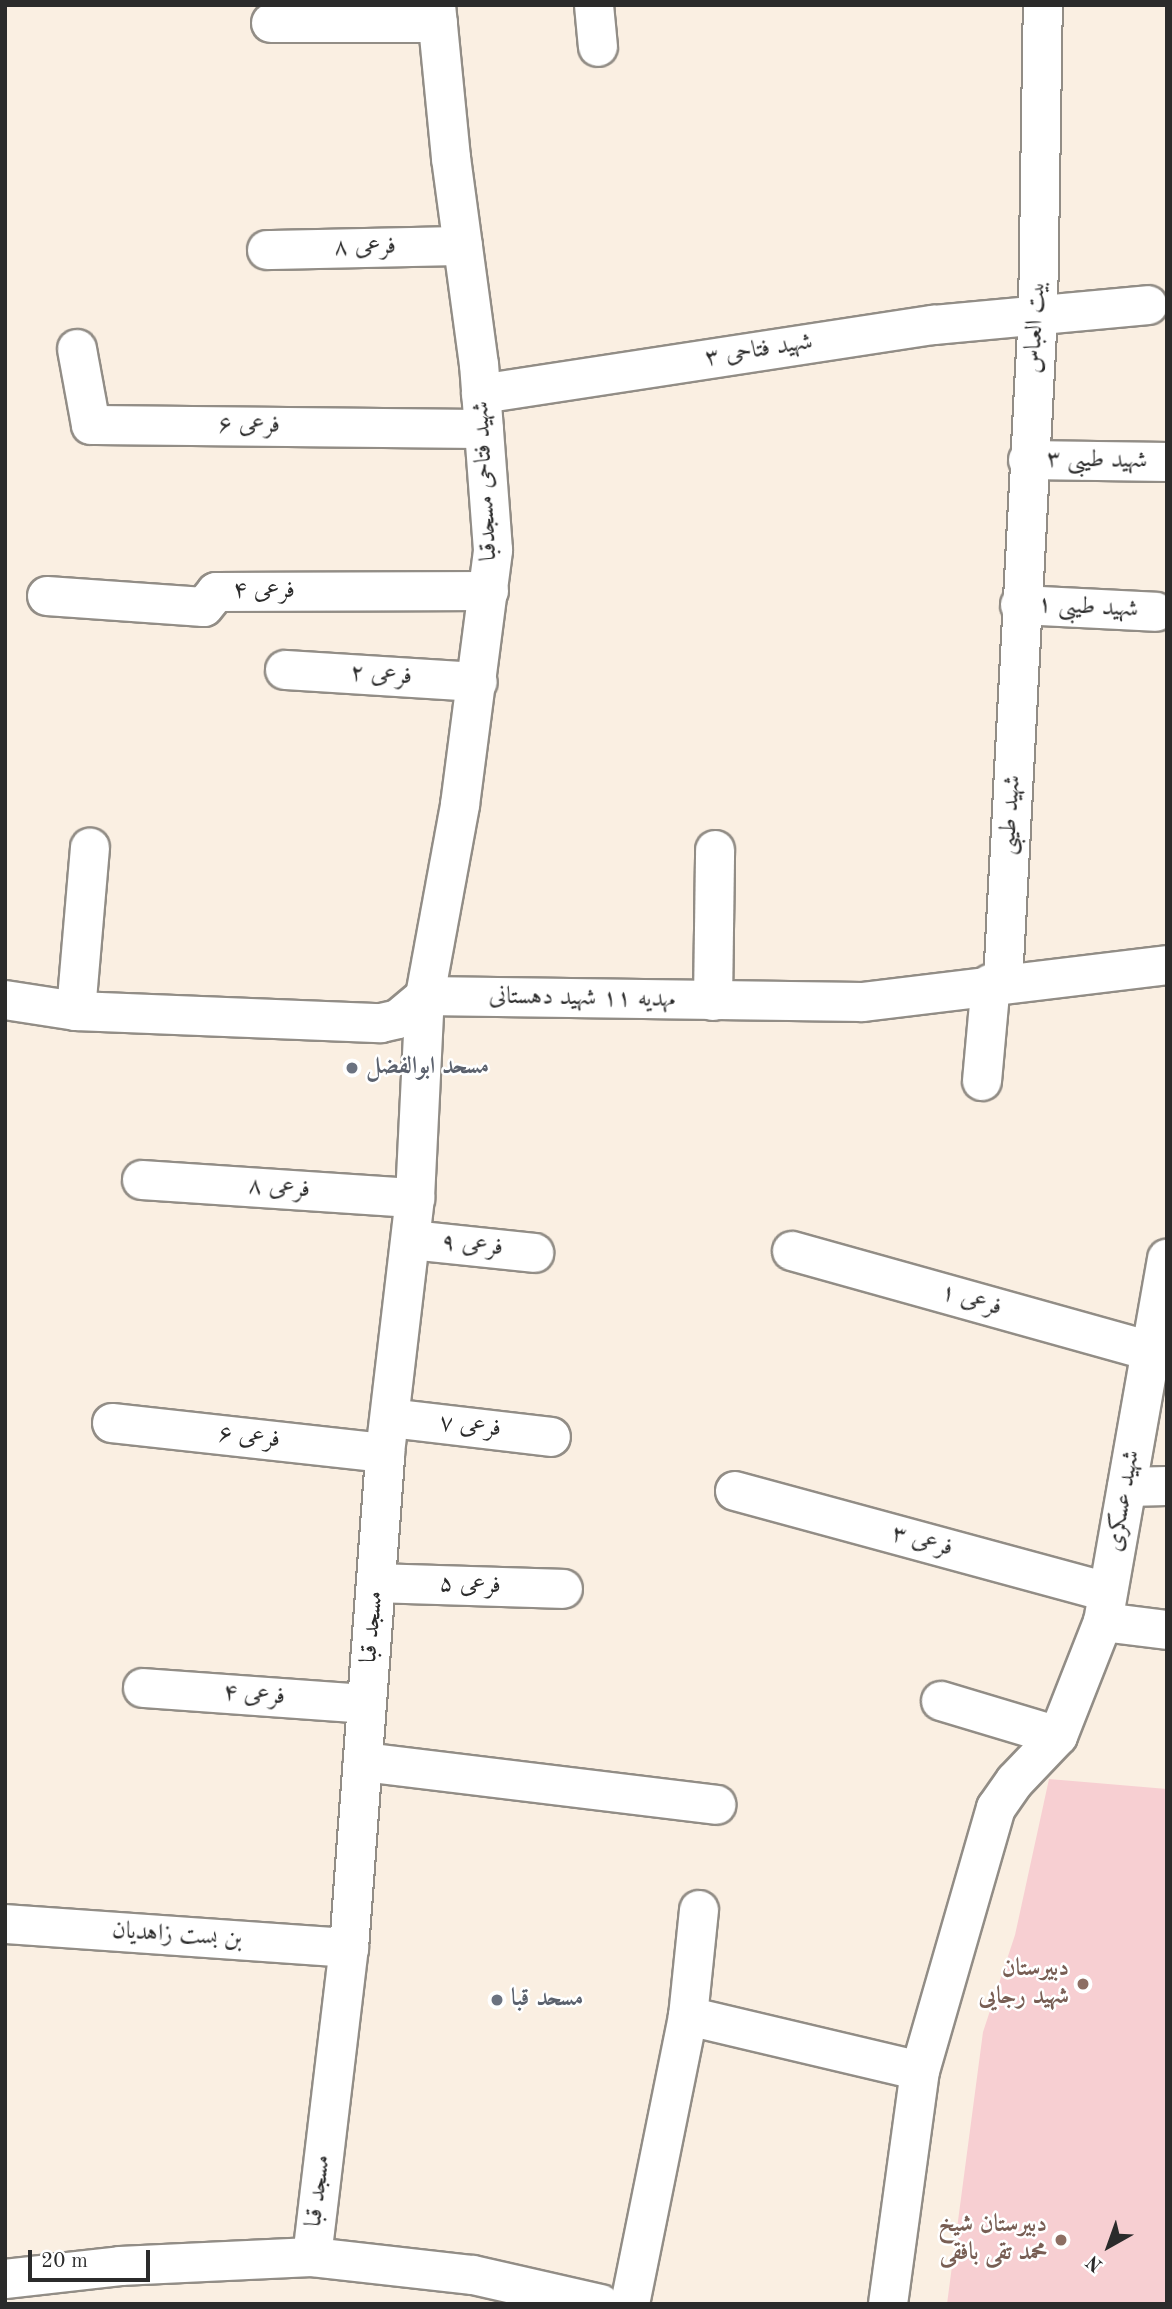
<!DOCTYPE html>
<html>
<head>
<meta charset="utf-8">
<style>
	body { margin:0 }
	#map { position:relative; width:1172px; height:2309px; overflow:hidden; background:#faefe2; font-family:"Old Standard TT",Amiri,serif }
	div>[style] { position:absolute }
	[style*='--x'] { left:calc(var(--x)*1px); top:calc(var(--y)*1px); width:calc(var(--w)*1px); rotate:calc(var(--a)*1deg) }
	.built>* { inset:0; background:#f7cfd2 }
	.roads { filter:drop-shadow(2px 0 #928d86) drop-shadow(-2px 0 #928d86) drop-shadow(0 2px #928d86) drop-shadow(0 -2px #928d86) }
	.minor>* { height:38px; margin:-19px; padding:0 19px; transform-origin:19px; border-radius:19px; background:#fff }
	.dots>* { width:19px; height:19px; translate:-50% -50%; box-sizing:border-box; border:4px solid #fff; border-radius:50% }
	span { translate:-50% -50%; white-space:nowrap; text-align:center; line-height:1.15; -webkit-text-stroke:5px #fff; paint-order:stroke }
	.street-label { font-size:24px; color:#2b2b2b }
	.worship-label { font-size:24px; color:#5b616d; font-weight:700 }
	.left { translate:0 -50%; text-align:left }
	.education-label { font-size:24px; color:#785e54; font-weight:700 }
	.right { translate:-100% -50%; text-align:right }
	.frame { position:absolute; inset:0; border:7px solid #2b2b2b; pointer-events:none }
	.north { position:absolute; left:1074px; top:2211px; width:70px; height:70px; -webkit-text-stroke:5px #fff; paint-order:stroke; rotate:220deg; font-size:19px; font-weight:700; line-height:28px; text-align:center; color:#2b2b2b }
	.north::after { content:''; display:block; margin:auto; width:24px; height:32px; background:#2b2b2b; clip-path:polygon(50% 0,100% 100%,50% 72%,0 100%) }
	.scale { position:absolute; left:28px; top:2250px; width:122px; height:32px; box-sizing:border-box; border:4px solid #2b2b2b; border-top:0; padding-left:9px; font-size:21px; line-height:24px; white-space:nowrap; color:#2b2b2b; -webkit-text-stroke:5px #fff; paint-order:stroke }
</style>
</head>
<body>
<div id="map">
	<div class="built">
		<i style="clip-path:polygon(1049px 1779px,1167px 1789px,1167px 2304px,947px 2304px,983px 2032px,1015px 1935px)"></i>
	</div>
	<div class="roads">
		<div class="minor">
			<i style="--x:594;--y:5;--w:42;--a:84.6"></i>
			<i style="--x:271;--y:23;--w:167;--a:0"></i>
			<i style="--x:267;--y:250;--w:196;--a:-1.2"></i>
			<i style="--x:77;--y:349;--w:77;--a:79.6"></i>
			<i style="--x:91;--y:425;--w:393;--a:0.6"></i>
			<i style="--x:481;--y:394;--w:458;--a:-8.7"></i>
			<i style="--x:934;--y:325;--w:215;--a:-5.3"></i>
			<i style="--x:1028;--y:460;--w:139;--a:0.8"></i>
			<i style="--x:47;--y:596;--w:157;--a:4"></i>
			<i style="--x:204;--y:607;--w:19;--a:-51"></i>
			<i style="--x:216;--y:592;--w:273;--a:-0.2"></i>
			<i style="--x:1020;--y:605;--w:136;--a:2.9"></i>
			<i style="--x:285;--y:670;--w:193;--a:3.6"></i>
			<i style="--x:1003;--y:982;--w:670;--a:-87.01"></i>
			<i style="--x:1038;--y:313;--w:308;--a:-89.1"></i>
			<i style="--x:5;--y:1000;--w:72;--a:8.8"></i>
			<i style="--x:76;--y:1011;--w:305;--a:2.3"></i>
			<i style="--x:381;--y:1023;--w:17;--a:-13"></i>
			<i style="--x:398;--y:1019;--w:35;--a:-40"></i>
			<i style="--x:425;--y:996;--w:437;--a:0.8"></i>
			<i style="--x:862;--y:1002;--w:307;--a:-6.9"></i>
			<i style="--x:713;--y:1001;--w:151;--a:-89.2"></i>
			<i style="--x:76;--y:1011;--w:164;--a:-85.1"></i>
			<i style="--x:982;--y:1081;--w:98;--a:-84.8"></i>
			<i style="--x:142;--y:1180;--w:274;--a:3.8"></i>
			<i style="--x:411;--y:1240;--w:124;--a:6"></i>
			<i style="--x:792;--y:1251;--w:373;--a:15.6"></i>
			<i style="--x:390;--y:1418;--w:162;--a:6.7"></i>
			<i style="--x:112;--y:1423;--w:275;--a:6.3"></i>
			<i style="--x:1127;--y:1487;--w:40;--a:-1.4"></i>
			<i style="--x:735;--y:1491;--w:386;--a:15.2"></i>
			<i style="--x:377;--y:1583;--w:186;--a:1.8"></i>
			<i style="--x:1103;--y:1622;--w:64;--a:7.1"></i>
			<i style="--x:143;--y:1688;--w:224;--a:4.1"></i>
			<i style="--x:941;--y:1701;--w:122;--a:16.7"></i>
			<i style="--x:363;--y:1762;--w:356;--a:6.9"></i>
			<i style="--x:699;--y:1910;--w:107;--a:95.9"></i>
			<i style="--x:688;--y:2016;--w:238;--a:13.3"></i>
			<i style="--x:5;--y:1924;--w:345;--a:4"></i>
			<i style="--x:312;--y:2257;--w:311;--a:-83.2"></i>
			<i style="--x:349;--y:1948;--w:496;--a:-85.8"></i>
			<i style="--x:385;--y:1453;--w:257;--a:-83.3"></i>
			<i style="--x:415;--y:1198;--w:202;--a:-87.2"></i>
			<i style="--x:425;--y:996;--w:194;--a:-79.6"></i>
			<i style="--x:460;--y:805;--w:257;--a:-82.6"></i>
			<i style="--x:493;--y:550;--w:186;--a:-94.3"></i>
			<i style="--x:479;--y:365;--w:209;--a:-97.7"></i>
			<i style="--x:451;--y:158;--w:154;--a:-95.6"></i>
			<i style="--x:5;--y:2279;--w:116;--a:-6.4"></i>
			<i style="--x:120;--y:2266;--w:192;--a:-2.7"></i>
			<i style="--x:312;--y:2257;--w:162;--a:6.4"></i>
			<i style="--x:473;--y:2275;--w:131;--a:12.8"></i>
			<i style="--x:630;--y:2304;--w:294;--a:-78.6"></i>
			<i style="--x:888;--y:2304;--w:235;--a:-82.2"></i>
			<i style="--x:920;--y:2071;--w:274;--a:-73.9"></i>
			<i style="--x:996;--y:1808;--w:33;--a:-55"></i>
			<i style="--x:1015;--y:1781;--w:62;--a:-46.3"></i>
			<i style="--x:1058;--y:1736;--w:123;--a:-68.5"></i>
			<i style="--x:1103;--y:1622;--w:369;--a:-80"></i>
		</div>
	</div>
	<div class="dots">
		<i style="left:352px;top:1068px;background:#6b7280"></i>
		<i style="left:1083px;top:1984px;background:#8d6e63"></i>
		<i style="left:497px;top:2000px;background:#6b7280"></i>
		<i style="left:1061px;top:2240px;background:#8d6e63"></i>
	</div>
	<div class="street-label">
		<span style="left:365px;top:248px;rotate:-1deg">فرعی ۸</span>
		<span style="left:1036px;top:327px;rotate:-87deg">بیت العباس</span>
		<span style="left:759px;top:351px;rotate:-9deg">شهید فتاحی ۳</span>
		<span style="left:249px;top:426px;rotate:1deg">فرعی ۶</span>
		<span style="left:1097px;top:461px;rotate:1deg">شهید طیبی ۳</span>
		<span style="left:486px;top:481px;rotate:-93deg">شهید فتاحی مسجدقبا</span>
		<span style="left:264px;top:592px">فرعی ۴</span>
		<span style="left:1088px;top:608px;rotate:3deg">شهید طیبی ۱</span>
		<span style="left:381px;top:676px;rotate:4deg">فرعی ۲</span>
		<span style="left:1011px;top:815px;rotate:-86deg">شهید طیبی</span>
		<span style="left:582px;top:999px;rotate:1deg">مهدیه ۱۱ شهید دهستانی</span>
		<span style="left:279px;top:1189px;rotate:4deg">فرعی ۸</span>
		<span style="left:472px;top:1246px;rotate:6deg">فرعی ۹</span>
		<span style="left:971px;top:1301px;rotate:16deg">فرعی ۱</span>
		<span style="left:470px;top:1427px;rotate:6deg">فرعی ۷</span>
		<span style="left:249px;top:1438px;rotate:6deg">فرعی ۶</span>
		<span style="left:1124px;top:1501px;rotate:-80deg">شهید عسکری</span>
		<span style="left:922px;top:1542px;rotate:15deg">فرعی ۳</span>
		<span style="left:470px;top:1586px;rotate:2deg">فرعی ۵</span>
		<span style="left:373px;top:1627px;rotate:-85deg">مسجد قبا</span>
		<span style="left:254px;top:1696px;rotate:4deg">فرعی ۴</span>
		<span style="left:177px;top:1936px;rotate:4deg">بن بست زاهدیان</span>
		<span style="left:319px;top:2191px;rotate:-83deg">مسجد قبا</span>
	</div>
	<div class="worship-label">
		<span class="left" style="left:366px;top:1068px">مسحد ابوالفضل</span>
		<span class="left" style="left:511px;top:2000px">مسحد قبا</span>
	</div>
	<div class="education-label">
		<span class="right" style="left:1069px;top:1984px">دبیرستان<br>شهید رجایی</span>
		<span class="right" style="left:1047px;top:2240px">دبیرستان شیخ<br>محمد تقی بافقی</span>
	</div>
	<div class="frame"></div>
	<div class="north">N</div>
	<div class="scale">20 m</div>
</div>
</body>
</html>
